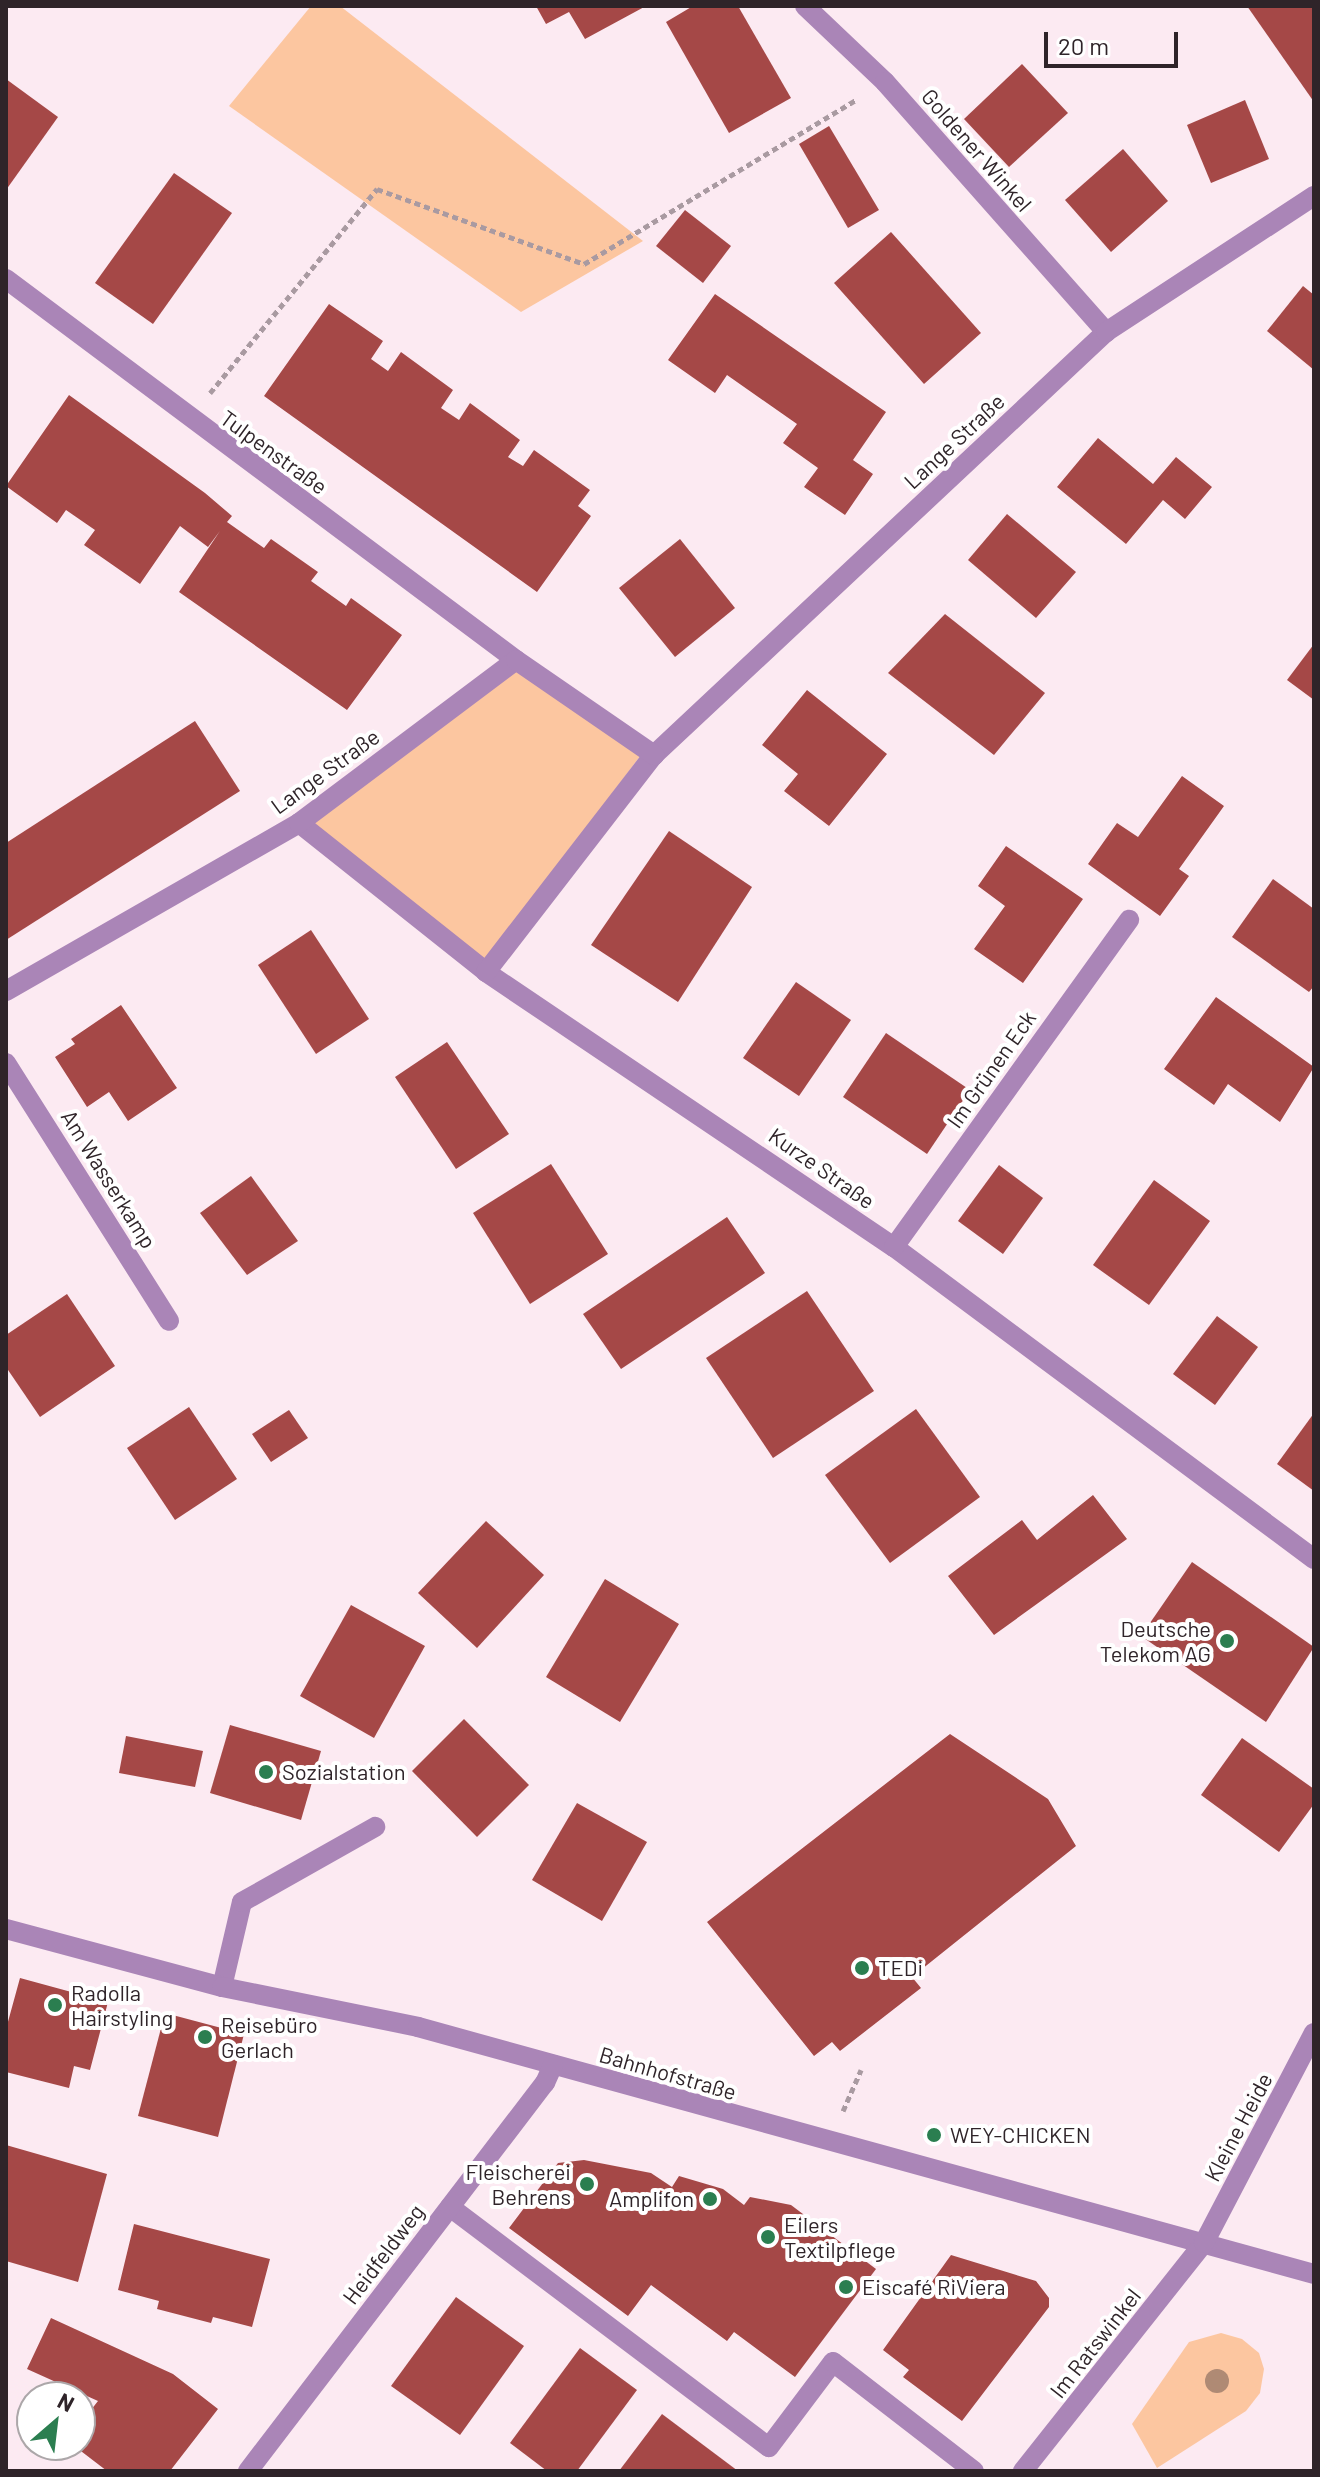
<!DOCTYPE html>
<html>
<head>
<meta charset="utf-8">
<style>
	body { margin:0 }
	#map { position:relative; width:1320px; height:2477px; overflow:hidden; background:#fceaf2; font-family:Barlow,sans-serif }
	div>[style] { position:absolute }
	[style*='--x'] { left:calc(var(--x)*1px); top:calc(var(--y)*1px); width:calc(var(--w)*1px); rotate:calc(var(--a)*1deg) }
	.green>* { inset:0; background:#fcc6a0 }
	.building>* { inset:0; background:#a54847 }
	.path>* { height:5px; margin-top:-2.5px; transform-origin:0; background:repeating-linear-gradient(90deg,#a99aa1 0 6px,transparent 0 10px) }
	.service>* { height:20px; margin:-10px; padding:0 10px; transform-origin:10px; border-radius:10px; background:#aa85b7 }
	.minor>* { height:20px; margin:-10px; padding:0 10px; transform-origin:10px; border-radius:10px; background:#aa85b7 }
	.trees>* { width:24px; height:24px; margin:-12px; border-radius:50%; background:#af8a74 }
	.dots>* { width:22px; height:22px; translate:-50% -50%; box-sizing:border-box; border:4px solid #fff; border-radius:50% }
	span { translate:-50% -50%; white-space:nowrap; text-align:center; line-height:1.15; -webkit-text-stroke:8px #fff; paint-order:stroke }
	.street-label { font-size:22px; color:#2f2429 }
	.poi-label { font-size:22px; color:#2f2429 }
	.right { translate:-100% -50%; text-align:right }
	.left { translate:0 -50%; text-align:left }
	.frame { position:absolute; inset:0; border:8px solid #2f2429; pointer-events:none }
	.north { position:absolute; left:16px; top:2381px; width:80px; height:80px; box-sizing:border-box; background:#fff; border:2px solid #aca7a9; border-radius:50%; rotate:28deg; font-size:22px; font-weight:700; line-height:32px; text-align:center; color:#2f2429 }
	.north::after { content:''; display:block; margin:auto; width:28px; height:36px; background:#2b7e50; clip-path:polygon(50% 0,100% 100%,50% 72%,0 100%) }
	.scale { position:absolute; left:1044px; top:32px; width:134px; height:36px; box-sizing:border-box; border:4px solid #2f2429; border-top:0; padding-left:10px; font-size:24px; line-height:28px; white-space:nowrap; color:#2f2429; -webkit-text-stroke:6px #fff; paint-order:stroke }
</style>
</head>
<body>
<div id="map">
	<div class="green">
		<i style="clip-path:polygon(311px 6px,340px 6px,643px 241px,521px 312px,229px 106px)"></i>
		<i style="clip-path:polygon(517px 668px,641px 755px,485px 963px,310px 822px)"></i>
		<i style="clip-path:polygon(1221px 2333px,1242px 2339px,1259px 2353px,1264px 2369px,1260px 2393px,1246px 2411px,1157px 2468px,1132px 2424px,1189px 2342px)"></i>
	</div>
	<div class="building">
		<i style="clip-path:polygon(536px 6px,646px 6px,585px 39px,569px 12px,546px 24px)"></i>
		<i style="clip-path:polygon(693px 6px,738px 6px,791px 98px,729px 133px,666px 22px)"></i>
		<i style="clip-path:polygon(1247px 6px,1314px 6px,1314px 102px)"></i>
		<i style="clip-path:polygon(1022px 64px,1068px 113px,1009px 167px,964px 119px)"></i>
		<i style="clip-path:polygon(6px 79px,58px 117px,6px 190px)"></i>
		<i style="clip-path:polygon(1245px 100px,1269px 159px,1211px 183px,1187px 125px)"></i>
		<i style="clip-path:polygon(829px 126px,879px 210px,848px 228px,799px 144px)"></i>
		<i style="clip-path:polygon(1123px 149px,1168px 201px,1111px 252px,1065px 200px)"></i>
		<i style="clip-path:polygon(174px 173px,232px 213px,153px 324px,95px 283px)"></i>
		<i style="clip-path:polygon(685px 210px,731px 246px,703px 283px,656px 246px)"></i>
		<i style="clip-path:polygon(891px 232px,981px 333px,924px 384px,834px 283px)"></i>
		<i style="clip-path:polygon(1303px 286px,1314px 295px,1314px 370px,1267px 331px)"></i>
		<i style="clip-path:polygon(715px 294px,886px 412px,853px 460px,873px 474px,845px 515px,804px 487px,818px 468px,783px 443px,797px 424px,727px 375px,715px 393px,668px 360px)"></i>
		<i style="clip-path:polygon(329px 304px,383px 341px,371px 359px,388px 371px,401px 352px,453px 390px,441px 408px,459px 420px,470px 403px,520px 440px,508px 457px,523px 466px,534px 450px,590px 490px,578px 506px,591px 516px,537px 592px,264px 396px)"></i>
		<i style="clip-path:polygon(69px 395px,205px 493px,232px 516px,227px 522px,264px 548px,271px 539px,318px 572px,311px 581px,346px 606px,351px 598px,402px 635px,347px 710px,179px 592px,220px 531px,208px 547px,180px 526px,140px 584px,84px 545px,95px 530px,66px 510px,57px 523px,6px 486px)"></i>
		<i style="clip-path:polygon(1098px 438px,1153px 484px,1176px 457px,1212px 487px,1185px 519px,1163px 500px,1126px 544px,1057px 487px)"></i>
		<i style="clip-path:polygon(1007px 514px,1076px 572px,1036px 618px,968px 560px)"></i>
		<i style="clip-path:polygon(680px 539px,735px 608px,675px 657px,619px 588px)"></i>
		<i style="clip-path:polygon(945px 614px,1045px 693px,994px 755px,888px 673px)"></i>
		<i style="clip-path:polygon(1314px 644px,1314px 700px,1287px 680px)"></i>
		<i style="clip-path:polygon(807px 690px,887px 754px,829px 826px,784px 791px,798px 774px,762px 745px)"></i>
		<i style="clip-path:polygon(195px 721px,240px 791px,6px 940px,6px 843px)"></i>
		<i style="clip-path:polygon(1182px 776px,1224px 806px,1179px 869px,1189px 876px,1160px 916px,1088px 864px,1117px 823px,1138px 837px)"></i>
		<i style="clip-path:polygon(669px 831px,752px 887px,678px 1002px,591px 945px)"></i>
		<i style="clip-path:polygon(1006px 846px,1083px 899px,1023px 983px,974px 949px,1005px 906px,978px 886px)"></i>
		<i style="clip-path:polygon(1273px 879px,1314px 909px,1314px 986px,1309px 992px,1232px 937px)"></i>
		<i style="clip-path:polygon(311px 930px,369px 1019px,316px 1054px,258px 965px)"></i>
		<i style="clip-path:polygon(796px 982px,851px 1020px,799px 1096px,743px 1058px)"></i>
		<i style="clip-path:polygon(1216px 997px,1314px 1067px,1280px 1122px,1228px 1084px,1214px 1105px,1164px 1069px)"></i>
		<i style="clip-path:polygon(121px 1005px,177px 1088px,128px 1121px,109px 1092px,87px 1107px,55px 1057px,75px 1044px,71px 1039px)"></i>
		<i style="clip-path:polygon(886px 1033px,970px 1090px,927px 1154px,843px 1097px)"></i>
		<i style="clip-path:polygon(447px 1042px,509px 1134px,456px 1169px,395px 1077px)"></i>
		<i style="clip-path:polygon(551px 1164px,608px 1254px,530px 1304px,473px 1213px)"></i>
		<i style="clip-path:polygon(999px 1165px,1043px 1198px,1003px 1254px,958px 1221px)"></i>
		<i style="clip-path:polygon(251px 1176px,298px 1241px,247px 1275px,200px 1213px)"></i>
		<i style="clip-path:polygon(1154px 1180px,1210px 1221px,1149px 1305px,1093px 1265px)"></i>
		<i style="clip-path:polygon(727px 1217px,765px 1273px,621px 1369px,583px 1314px)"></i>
		<i style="clip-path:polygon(807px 1291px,874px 1391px,773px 1458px,706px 1358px)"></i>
		<i style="clip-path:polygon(67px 1294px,115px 1366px,40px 1417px,6px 1367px,6px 1335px)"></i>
		<i style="clip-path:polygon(1217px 1316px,1258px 1347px,1215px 1405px,1173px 1374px)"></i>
		<i style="clip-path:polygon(189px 1407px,237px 1479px,175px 1520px,127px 1448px)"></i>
		<i style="clip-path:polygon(916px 1409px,980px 1497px,890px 1563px,825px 1475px)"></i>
		<i style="clip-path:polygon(289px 1410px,308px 1438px,271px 1462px,252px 1434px)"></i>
		<i style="clip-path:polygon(1314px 1413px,1314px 1491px,1277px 1464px)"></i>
		<i style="clip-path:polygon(1093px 1495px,1127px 1539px,994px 1635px,948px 1576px,1022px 1520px,1037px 1540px)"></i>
		<i style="clip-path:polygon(486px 1521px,544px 1575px,477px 1648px,418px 1593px)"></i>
		<i style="clip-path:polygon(1192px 1562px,1314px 1647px,1266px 1722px,1141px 1636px)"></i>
		<i style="clip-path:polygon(605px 1579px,679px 1624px,620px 1722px,546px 1677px)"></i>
		<i style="clip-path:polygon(351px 1605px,425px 1646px,374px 1738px,300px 1696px)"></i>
		<i style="clip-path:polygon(464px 1719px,529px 1785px,477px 1837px,412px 1771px)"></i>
		<i style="clip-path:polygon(230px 1725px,321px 1751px,301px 1820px,210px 1793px)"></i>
		<i style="clip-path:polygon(950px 1734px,1048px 1799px,1076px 1846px,912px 1977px,921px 1988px,840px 2051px,832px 2042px,814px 2056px,707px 1922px)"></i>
		<i style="clip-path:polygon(126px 1736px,203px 1751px,195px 1787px,119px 1773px)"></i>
		<i style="clip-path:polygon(1242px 1738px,1314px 1789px,1314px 1804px,1279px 1852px,1201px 1795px)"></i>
		<i style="clip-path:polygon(577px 1803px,647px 1842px,602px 1921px,532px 1880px)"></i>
		<i style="clip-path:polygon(20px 1978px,108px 2002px,90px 2070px,74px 2066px,69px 2088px,6px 2072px,6px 2029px)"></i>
		<i style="clip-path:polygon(165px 2013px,244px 2034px,218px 2137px,138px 2116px)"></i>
		<i style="clip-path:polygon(6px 2145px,107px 2174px,78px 2282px,6px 2261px)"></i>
		<i style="clip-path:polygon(584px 2160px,651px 2173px,672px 2187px,679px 2176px,723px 2189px,744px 2205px,750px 2197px,791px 2205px,876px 2269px,795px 2377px,734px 2332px,727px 2341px,651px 2285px,628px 2316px,509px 2228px,558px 2163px)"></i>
		<i style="clip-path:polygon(134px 2224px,270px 2259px,252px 2327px,213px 2317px,211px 2323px,157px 2309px,159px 2301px,118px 2290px)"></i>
		<i style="clip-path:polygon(951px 2255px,1036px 2281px,1049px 2298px,1049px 2307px,962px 2421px,903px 2377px,909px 2370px,883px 2350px)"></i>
		<i style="clip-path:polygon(456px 2297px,524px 2346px,460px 2435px,391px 2386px)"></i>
		<i style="clip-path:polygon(51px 2318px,173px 2374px,218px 2409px,170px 2471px,107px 2471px,73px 2445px,80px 2445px,80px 2424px,98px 2401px,27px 2369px)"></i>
		<i style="clip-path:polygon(580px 2348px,637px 2390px,577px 2471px,547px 2471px,510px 2443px)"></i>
		<i style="clip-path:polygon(662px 2414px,738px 2471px,619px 2471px)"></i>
	</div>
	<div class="path">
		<i style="--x:210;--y:393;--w:264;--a:-50.7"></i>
		<i style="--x:377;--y:189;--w:220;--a:19.9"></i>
		<i style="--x:584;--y:264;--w:319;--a:-31.1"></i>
		<i style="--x:843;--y:2111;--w:45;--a:-66.3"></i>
	</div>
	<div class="service">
		<i style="--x:222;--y:1987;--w:87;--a:-76.8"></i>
		<i style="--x:242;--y:1902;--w:153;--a:-29.4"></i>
		<i style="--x:450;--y:2207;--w:399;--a:37"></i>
		<i style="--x:769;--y:2447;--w:106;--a:-53"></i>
		<i style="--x:833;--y:2362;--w:178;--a:37.7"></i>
	</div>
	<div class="minor">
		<i style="--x:805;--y:6;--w:110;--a:43.5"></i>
		<i style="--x:885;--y:82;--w:334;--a:48.5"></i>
		<i style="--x:6;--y:279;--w:637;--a:36.76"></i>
		<i style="--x:299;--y:823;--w:239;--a:38.5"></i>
		<i style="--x:486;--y:972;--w:492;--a:34"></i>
		<i style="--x:894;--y:1247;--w:523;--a:36.61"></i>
		<i style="--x:486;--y:972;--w:274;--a:-52.3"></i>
		<i style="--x:654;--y:755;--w:619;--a:-43.1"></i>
		<i style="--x:1106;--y:332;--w:249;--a:-33.2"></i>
		<i style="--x:6;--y:991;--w:338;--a:-29.8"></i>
		<i style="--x:299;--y:823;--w:271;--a:-36.9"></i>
		<i style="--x:516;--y:660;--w:168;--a:34.5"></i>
		<i style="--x:6;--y:1063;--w:305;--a:57.7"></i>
		<i style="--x:894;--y:1247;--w:403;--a:-54.3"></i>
		<i style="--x:6;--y:1929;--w:224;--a:15"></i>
		<i style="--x:222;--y:1987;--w:200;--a:11.5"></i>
		<i style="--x:418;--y:2027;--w:929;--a:15.41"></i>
		<i style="--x:248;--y:2471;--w:489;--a:-52.6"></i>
		<i style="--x:545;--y:2083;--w:20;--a:-66"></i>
		<i style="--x:1023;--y:2471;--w:291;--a:-51.6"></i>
		<i style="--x:1204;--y:2243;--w:237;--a:-62.4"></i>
	</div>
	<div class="trees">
		<i style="left:1217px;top:2381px"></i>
	</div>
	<div class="dots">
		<i style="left:1227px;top:1641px;background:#2b7e50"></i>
		<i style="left:266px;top:1772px;background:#2b7e50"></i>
		<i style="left:862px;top:1968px;background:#2b7e50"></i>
		<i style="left:55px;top:2005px;background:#2b7e50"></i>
		<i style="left:205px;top:2037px;background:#2b7e50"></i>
		<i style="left:934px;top:2135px;background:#2b7e50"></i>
		<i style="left:587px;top:2184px;background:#2b7e50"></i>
		<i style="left:710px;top:2199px;background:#2b7e50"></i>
		<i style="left:768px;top:2237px;background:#2b7e50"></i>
		<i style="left:846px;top:2287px;background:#2b7e50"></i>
	</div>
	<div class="street-label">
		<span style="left:977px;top:150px;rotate:49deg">Goldener Winkel</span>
		<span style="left:954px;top:441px;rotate:-43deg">Lange Straße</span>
		<span style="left:274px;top:452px;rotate:36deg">Tulpenstraße</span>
		<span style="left:325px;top:771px;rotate:-36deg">Lange Straße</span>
		<span style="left:991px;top:1069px;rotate:-55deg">Im Grünen Eck</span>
		<span style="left:822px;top:1168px;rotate:35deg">Kurze Straße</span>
		<span style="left:109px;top:1179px;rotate:58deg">Am Wasserkamp</span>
		<span style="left:668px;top:2073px;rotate:16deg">Bahnhofstraße</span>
		<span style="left:1238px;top:2127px;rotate:-62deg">Kleine Heide</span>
		<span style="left:383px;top:2254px;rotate:-53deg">Heidfeldweg</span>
		<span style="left:1095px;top:2343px;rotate:-52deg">Im Ratswinkel</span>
	</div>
	<div class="poi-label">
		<span class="right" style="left:1211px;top:1641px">Deutsche<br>Telekom AG</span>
		<span class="left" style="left:282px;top:1772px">Sozialstation</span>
		<span class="left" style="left:878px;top:1968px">TEDi</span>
		<span class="left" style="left:71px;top:2005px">Radolla<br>Hairstyling</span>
		<span class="left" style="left:221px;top:2037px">Reisebüro<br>Gerlach</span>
		<span class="left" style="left:950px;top:2135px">WEY-CHICKEN</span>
		<span class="right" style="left:571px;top:2184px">Fleischerei<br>Behrens</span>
		<span class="right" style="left:694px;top:2199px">Amplifon</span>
		<span class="left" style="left:784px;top:2237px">Eilers<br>Textilpflege</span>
		<span class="left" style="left:862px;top:2287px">Eiscafé RiViera</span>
	</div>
	<div class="frame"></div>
	<div class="north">N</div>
	<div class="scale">20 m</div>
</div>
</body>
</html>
